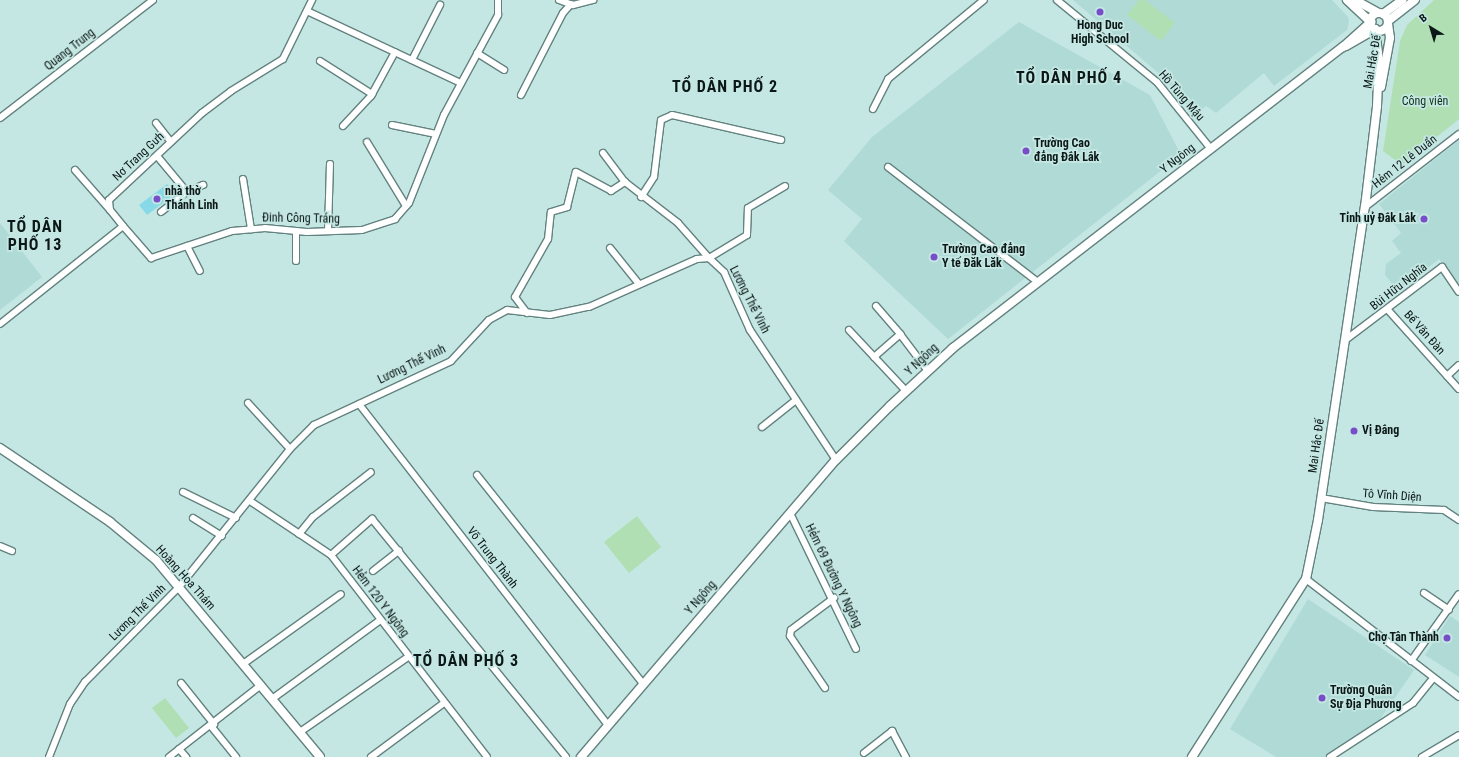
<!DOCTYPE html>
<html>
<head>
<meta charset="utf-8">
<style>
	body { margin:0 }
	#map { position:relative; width:1459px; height:757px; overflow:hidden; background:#c5e7e3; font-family:"Roboto Condensed",sans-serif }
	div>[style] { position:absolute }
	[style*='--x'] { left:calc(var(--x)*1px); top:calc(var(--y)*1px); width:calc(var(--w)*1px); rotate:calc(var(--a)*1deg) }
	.built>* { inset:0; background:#b0dad6 }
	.green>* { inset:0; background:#afdfb3 }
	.building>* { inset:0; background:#88d9e7 }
	.roads { filter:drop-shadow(1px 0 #63827f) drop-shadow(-1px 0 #63827f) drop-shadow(0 1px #63827f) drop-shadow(0 -1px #63827f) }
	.minor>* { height:6px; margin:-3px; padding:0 3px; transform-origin:3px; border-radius:3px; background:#fff }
	.tertiary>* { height:8px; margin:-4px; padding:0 4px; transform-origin:4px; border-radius:4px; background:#fff }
	.tertiary>.ring { margin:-4px; padding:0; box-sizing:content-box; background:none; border:8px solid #fff; border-radius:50% }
	.dots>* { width:11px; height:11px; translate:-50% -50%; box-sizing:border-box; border:2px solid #c5e7e3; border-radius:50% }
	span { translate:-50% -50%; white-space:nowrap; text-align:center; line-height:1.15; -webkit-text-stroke:3.5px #c5e7e3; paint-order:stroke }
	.poi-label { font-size:12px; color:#0b1817; font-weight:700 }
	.left { translate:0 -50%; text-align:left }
	.right { translate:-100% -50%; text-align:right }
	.street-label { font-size:12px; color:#0b1817 }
	.park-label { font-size:12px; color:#0e3214 }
	.district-label { font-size:16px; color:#0b1817; font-weight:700; letter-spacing:1px }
	.north { position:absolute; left:1411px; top:8px; width:40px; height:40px; -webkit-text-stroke:3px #c5e7e3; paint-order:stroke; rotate:322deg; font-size:11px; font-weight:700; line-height:16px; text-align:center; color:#0b1817 }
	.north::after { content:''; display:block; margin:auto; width:14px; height:18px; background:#0b1817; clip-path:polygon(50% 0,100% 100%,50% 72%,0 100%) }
</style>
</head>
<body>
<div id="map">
	<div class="built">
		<i style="clip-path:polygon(1073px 0,1332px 0,1348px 17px,1349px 22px,1347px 30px,1274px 86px,1264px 73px,1216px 113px,1206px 106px,1195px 115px,1163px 77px)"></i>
		<i style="clip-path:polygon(1019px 22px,1150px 95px,1181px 155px,948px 339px,844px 241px,862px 219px,828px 190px,872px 137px)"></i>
		<i style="clip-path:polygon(1459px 140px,1459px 287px,1439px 259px,1398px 291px,1385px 275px,1386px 264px,1401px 253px,1392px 241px,1401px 233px,1379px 204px)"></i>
		<i style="clip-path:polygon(0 223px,42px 277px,0 310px)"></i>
		<i style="clip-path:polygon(1308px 599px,1414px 670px,1376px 725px,1328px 757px,1276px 757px,1230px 729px)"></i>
		<i style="clip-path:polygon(1450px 616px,1459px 622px,1459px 677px,1425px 655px)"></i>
	</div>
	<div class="green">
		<i style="clip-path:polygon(1139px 0,1145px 0,1175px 23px,1161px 41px,1127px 15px)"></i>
		<i style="clip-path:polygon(1434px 0,1459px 0,1459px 119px,1402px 165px,1383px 151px,1400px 41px,1407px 25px)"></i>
		<i style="clip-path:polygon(637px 516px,661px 547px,629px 573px,604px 542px)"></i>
		<i style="clip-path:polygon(165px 698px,189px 728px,176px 738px,152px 708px)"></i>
	</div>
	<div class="building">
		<i style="clip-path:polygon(167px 184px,175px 194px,147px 215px,139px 205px)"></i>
	</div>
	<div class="roads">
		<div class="minor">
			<i style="--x:559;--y:0;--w:15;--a:20"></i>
			<i style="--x:573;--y:5;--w:21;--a:-14"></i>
			<i style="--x:1057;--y:0;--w:129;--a:39.4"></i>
			<i style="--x:1157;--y:82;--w:86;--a:51.1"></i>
			<i style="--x:307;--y:11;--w:170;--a:25.1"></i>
			<i style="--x:477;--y:53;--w:32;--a:32"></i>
			<i style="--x:412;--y:60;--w:62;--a:-63"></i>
			<i style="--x:320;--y:61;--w:62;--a:32.4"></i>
			<i style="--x:521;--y:95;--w:92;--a:-62.9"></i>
			<i style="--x:563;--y:13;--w:12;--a:-48"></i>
			<i style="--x:873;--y:109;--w:34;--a:-63"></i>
			<i style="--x:888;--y:79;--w:124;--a:-39.5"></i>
			<i style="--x:0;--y:118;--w:193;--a:-37.6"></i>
			<i style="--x:156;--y:123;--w:24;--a:52"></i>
			<i style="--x:392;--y:125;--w:45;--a:11.6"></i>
			<i style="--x:343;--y:126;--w:41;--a:-47"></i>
			<i style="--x:371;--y:96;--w:50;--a:-61.4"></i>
			<i style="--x:367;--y:142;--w:75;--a:58.6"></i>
			<i style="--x:603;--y:153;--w:36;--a:53"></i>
			<i style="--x:625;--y:182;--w:67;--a:37.7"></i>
			<i style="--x:678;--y:223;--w:47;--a:48.5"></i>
			<i style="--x:709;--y:258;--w:44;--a:-31.2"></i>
			<i style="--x:747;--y:235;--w:27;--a:-88"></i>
			<i style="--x:748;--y:208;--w:43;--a:-30.7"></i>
			<i style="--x:157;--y:156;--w:47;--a:50.2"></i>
			<i style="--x:888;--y:167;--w:189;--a:37.5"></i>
			<i style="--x:75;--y:170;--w:53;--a:48.8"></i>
			<i style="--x:243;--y:179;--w:51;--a:80.9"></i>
			<i style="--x:641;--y:197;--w:24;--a:-57"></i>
			<i style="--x:654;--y:177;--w:57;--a:-83"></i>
			<i style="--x:661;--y:120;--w:12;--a:-24"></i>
			<i style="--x:672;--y:115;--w:112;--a:12.9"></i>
			<i style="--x:1365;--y:207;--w:119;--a:-37.8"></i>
			<i style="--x:161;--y:212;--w:31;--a:-38"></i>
			<i style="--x:185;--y:193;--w:20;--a:-24"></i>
			<i style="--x:123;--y:226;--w:43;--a:48.8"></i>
			<i style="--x:151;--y:258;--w:85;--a:-18.4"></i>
			<i style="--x:232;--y:231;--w:33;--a:-5"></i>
			<i style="--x:265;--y:228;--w:42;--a:5.4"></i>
			<i style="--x:307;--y:232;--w:55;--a:-2.1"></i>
			<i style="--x:362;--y:230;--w:35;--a:-18"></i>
			<i style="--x:395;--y:219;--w:21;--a:-49"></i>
			<i style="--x:409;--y:203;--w:95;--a:-68.3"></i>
			<i style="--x:444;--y:115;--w:114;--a:-61.6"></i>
			<i style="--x:498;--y:15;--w:15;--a:-90"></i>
			<i style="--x:328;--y:231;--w:67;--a:-88.3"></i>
			<i style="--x:187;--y:246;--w:28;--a:63"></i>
			<i style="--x:610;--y:248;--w:46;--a:51.1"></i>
			<i style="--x:296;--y:261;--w:30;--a:-90"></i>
			<i style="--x:876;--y:306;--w:37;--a:49"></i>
			<i style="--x:1388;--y:310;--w:106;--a:48.1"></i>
			<i style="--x:527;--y:313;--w:20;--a:-127"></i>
			<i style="--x:515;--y:297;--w:67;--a:-60.4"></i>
			<i style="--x:548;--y:239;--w:27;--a:-84"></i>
			<i style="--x:551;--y:212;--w:17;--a:-17"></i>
			<i style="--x:567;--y:207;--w:36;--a:-76"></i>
			<i style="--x:576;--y:172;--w:40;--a:28"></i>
			<i style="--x:611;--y:191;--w:17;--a:-33"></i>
			<i style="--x:0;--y:324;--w:157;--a:-38.5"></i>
			<i style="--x:123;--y:226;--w:21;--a:-129"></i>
			<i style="--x:110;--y:210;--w:10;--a:-96"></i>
			<i style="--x:109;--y:200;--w:127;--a:-43.1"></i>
			<i style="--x:202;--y:113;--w:36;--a:-37"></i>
			<i style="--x:231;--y:91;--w:61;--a:-31.6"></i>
			<i style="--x:283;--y:59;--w:66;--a:-63.8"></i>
			<i style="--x:849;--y:330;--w:83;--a:46.9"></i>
			<i style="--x:1344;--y:341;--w:123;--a:-37.1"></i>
			<i style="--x:1442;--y:267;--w:30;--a:56"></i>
			<i style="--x:874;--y:357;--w:35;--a:-41"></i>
			<i style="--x:900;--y:334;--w:46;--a:52.9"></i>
			<i style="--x:1447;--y:376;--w:16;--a:-43"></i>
			<i style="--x:248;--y:403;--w:62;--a:47.6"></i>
			<i style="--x:359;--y:404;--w:406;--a:52.2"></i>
			<i style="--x:762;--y:427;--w:43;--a:-38.5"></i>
			<i style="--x:477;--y:475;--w:267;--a:51.5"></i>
			<i style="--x:183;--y:492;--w:59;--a:26.1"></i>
			<i style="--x:1321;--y:498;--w:53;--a:9.8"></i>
			<i style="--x:1373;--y:507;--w:71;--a:2.4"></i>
			<i style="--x:1444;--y:510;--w:18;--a:34"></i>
			<i style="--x:250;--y:501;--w:97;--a:33.7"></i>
			<i style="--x:331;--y:555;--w:255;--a:52.3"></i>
			<i style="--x:790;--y:513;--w:151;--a:64.1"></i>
			<i style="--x:193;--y:518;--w:34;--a:32"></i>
			<i style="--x:299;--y:534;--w:22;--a:-51"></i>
			<i style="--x:313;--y:517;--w:73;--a:-37.8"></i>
			<i style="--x:0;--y:546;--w:13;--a:23"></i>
			<i style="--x:331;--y:555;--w:55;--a:-41.3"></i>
			<i style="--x:372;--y:519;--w:307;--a:50.8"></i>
			<i style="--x:373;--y:571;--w:33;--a:-38"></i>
			<i style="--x:1306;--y:579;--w:193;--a:37.6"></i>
			<i style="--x:1424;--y:593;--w:30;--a:34"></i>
			<i style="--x:1411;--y:661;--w:82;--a:-54.4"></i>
			<i style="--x:243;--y:664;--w:120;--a:-35.5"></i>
			<i style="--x:181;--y:683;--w:53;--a:51.2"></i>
			<i style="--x:825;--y:688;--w:63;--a:-123.9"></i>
			<i style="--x:790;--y:636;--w:6;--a:-81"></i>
			<i style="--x:791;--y:630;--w:54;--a:-36.7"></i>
			<i style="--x:272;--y:699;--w:132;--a:-36.1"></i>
			<i style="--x:211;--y:726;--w:40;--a:51"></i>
			<i style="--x:300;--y:732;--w:131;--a:-34.8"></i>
			<i style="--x:179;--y:749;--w:11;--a:49"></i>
			<i style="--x:864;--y:753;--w:36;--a:-38"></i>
			<i style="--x:892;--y:731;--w:30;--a:62"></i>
			<i style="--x:49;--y:757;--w:57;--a:-68.4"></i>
			<i style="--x:70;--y:704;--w:27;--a:-56"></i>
			<i style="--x:85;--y:682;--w:134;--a:-45.3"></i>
			<i style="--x:179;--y:587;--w:177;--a:-51.2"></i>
			<i style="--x:290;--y:449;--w:34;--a:-45"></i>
			<i style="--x:314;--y:425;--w:151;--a:-25"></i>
			<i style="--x:451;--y:361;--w:56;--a:-47.2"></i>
			<i style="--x:489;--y:320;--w:21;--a:-29"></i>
			<i style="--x:507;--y:310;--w:43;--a:6.6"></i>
			<i style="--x:550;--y:315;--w:40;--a:-12"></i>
			<i style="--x:589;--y:307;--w:118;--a:-24"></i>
			<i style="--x:697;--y:259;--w:12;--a:-5"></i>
			<i style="--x:709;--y:258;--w:21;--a:43"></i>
			<i style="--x:724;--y:272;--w:64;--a:65.9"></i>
			<i style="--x:750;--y:330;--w:156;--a:56.5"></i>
			<i style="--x:169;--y:757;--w:117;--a:-38"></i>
			<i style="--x:371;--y:757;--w:91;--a:-36.5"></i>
			<i style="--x:1330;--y:757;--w:99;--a:-33"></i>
			<i style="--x:1413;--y:703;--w:32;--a:-51"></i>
			<i style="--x:1422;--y:757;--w:43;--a:-30.7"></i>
		</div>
		<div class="tertiary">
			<i style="--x:1347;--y:0;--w:33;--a:43"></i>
			<i style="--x:1355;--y:0;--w:26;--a:29"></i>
			<i class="ring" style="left:1370px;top:13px;width:10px;height:10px"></i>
			<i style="--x:1383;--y:14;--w:24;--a:-36"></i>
			<i style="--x:1388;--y:21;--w:34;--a:-38"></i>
			<i style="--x:1346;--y:46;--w:34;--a:-30"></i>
			<i style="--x:1381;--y:87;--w:50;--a:-79.6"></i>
			<i style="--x:1390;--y:38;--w:15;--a:-98"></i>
			<i style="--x:0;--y:448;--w:133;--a:33.9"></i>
			<i style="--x:110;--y:522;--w:60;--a:39.6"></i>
			<i style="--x:156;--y:560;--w:256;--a:50.2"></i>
			<i style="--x:581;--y:757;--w:391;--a:-49.4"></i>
			<i style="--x:836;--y:460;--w:76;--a:-45"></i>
			<i style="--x:890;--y:406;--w:86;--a:-42.6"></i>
			<i style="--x:953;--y:348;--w:493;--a:-37.7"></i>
			<i style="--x:1343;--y:47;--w:38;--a:-42"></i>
			<i style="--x:1192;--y:757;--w:211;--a:-57.4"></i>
			<i style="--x:1306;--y:579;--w:60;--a:-78.5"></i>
			<i style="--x:1318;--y:520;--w:317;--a:-81.5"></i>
			<i style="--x:1365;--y:207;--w:102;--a:-83.2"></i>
			<i style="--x:1377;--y:106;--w:45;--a:-87.5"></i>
			<i style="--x:1379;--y:61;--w:32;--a:-97"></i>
		</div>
	</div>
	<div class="dots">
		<i style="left:1100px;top:12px;background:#774ec7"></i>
		<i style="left:1026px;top:151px;background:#774ec7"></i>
		<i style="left:157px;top:199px;background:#774ec7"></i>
		<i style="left:1424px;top:219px;background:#774ec7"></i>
		<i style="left:934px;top:257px;background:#774ec7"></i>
		<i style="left:1354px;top:431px;background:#774ec7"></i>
		<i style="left:1447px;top:638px;background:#774ec7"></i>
		<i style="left:1322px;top:698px;background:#774ec7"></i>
	</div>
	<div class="poi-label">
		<span style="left:1100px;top:33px">Hong Duc<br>High School</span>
		<span class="left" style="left:1034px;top:151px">Trường Cao<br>đẳng Đắk Lắk</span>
		<span class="left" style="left:165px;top:199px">nhà thờ<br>Thánh Linh</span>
		<span class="right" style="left:1416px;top:219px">Tỉnh uỷ Đắk Lắk</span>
		<span class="left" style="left:942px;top:257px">Trường Cao đẳng<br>Y tế Đăk Lăk</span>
		<span class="left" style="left:1362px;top:431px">Vị Đắng</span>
		<span class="right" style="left:1439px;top:638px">Chợ Tân Thành</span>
		<span class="left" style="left:1330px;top:698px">Trường Quân<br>Sự Địa Phương</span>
	</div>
	<div class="street-label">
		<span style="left:70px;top:50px;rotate:-38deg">Quang Trung</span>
		<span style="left:1373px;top:62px;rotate:-80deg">Mai Hắc Đế</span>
		<span style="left:1181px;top:96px;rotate:49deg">Hồ Tùng Mậu</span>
		<span style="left:139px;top:157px;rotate:-43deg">Nơ Trang Gưh</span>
		<span style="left:1178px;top:159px;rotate:-38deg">Y Ngông</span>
		<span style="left:1405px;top:162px;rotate:-38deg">Hẻm 12 Lê Duẩn</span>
		<span style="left:301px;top:219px;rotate:1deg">Đinh Công Tráng</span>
		<span style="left:1399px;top:287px;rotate:-38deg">Bùi Hữu Nghĩa</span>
		<span style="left:749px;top:300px;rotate:63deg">Lương Thế Vinh</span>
		<span style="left:1424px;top:333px;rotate:48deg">Bế Văn Đàn</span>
		<span style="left:922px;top:360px;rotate:-43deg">Y Ngông</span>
		<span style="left:412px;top:365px;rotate:-26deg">Lương Thế Vinh</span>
		<span style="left:1317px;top:446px;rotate:-82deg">Mai Hắc Đế</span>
		<span style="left:1392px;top:496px;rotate:4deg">Tô Vĩnh Diện</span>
		<span style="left:492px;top:558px;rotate:52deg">Võ Trung Thành</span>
		<span style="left:833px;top:576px;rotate:64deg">Hẻm 69 Đường Y Ngông</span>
		<span style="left:185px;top:578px;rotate:48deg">Hoàng Hoa Thám</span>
		<span style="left:701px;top:598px;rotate:-49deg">Y Ngông</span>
		<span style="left:380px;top:602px;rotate:53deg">Hẻm 120 Y Ngông</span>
		<span style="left:138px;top:613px;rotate:-45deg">Lương Thế Vinh</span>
	</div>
	<div class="park-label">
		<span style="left:1425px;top:102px">Công viên</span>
	</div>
	<div class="district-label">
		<span style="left:1069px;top:78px">TỔ DÂN PHỐ 4</span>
		<span style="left:725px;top:87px">TỔ DÂN PHỐ 2</span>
		<span style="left:35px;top:236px">TỔ DÂN<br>PHỐ 13</span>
		<span style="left:466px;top:661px">TỔ DÂN PHỐ 3</span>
	</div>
	<div class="north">B</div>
</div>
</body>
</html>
